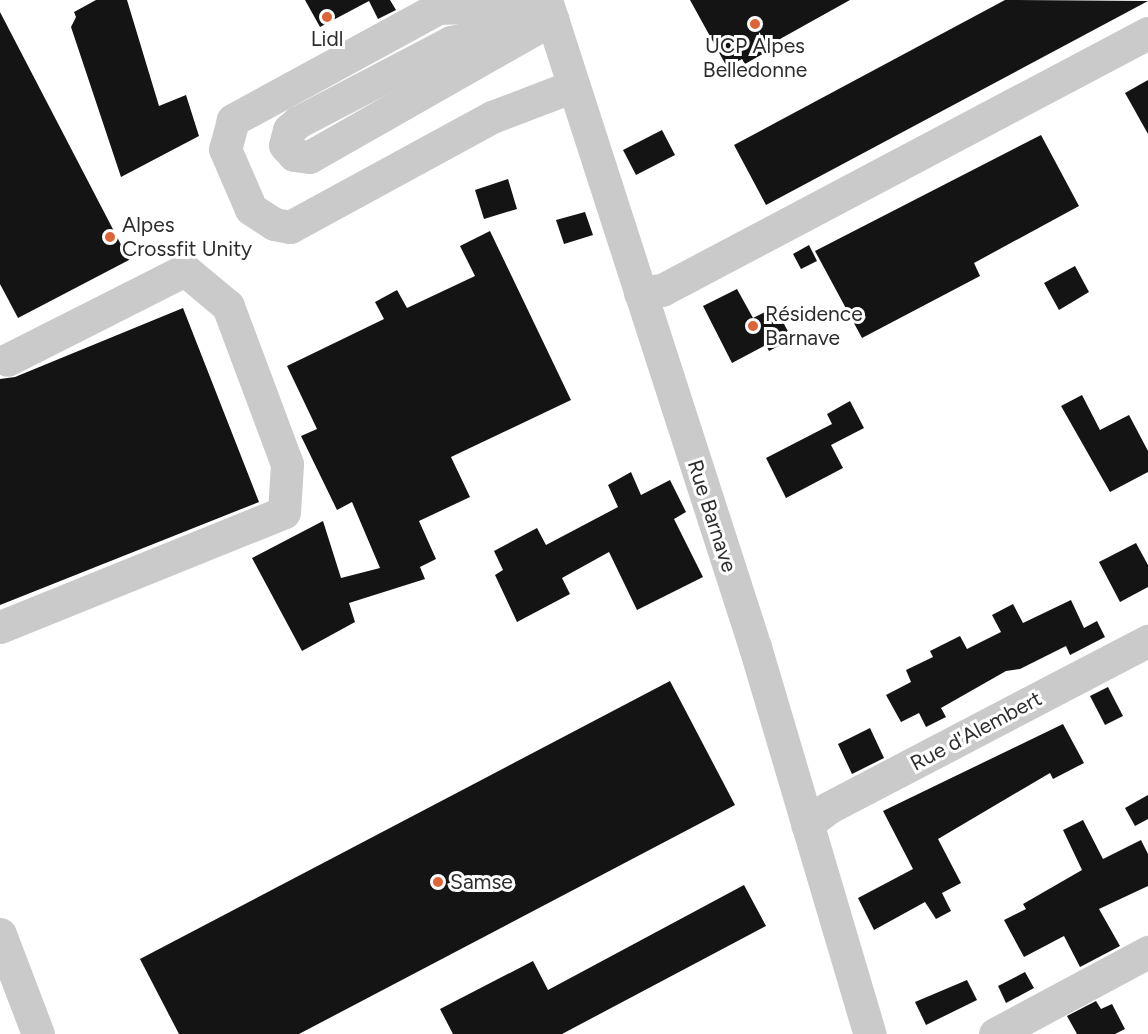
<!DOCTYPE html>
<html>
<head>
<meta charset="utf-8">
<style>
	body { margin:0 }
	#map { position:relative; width:1148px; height:1034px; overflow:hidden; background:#fff; font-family:Figtree,sans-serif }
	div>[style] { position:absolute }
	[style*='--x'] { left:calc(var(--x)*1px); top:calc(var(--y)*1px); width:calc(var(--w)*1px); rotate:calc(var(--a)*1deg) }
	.building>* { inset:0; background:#141414 }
	.minor>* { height:33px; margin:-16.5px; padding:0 16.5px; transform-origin:16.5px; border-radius:16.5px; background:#cacaca }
	.dots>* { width:16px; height:16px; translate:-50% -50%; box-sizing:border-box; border:3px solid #fff; border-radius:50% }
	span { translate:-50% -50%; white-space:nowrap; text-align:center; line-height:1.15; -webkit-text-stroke:6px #fff; paint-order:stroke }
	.poi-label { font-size:21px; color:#2d2d2d }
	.left { translate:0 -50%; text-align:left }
	.street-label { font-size:21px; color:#2d2d2d }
</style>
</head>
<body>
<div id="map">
	<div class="building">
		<i style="clip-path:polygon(96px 0,127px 0,159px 106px,186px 95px,199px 136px,121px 177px,71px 27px,76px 17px,74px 12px)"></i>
		<i style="clip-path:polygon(305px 0,390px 0,396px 10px,378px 19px,369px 1px,320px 27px)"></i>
		<i style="clip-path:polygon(690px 0,850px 0,780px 39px,782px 43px,745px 64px,742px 59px,727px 67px)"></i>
		<i style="clip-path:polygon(1005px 0,1148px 1px,766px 205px,734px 145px)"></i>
		<i style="clip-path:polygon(0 12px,129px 260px,18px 318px,0 284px)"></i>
		<i style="clip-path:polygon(1148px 80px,1148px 134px,1125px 93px)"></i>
		<i style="clip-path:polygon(662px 130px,675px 155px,636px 175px,623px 150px)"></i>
		<i style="clip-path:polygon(1041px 135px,1079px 206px,974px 263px,980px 276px,862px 338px,815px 251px)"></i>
		<i style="clip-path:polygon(508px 179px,517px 209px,484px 219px,475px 190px)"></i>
		<i style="clip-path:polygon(585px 212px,593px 235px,564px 244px,556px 220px)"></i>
		<i style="clip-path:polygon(490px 231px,571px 400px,451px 457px,470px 497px,419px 521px,436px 559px,420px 567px,425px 579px,349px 603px,355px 622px,302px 651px,252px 558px,323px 521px,341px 578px,380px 568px,352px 502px,337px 510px,301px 436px,317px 429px,287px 366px,384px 319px,375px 302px,397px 290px,407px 308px,475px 276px,460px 246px)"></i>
		<i style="clip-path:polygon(809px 245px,817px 261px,801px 269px,793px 254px)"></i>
		<i style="clip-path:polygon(1075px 266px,1089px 292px,1059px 310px,1044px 283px)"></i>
		<i style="clip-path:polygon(737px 289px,753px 318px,775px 307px,792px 339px,769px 351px,766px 345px,732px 363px,703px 306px)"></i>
		<i style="clip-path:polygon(183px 308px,259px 502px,0 605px,0 379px,15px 377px)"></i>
		<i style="clip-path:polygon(1082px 395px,1100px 430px,1129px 415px,1148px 451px,1148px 472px,1110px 492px,1061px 406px)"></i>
		<i style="clip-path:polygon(850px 401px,864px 428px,831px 445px,843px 468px,786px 498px,766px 458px,832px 424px,827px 414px)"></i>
		<i style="clip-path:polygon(631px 472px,641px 495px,670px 480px,686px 512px,674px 519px,703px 577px,637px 610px,609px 552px,562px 578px,570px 594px,517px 622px,495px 575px,503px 570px,494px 551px,537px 528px,546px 545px,618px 507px,608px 485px)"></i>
		<i style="clip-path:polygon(1136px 543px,1148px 565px,1148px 587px,1120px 602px,1099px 562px)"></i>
		<i style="clip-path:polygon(1071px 600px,1084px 628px,1097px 621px,1105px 637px,1070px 655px,1066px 646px,1020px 669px,1006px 671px,941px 708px,946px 717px,926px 727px,919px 713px,901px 722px,886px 695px,911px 682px,906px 670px,933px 657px,930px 651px,960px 636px,967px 649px,1001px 632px,992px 615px,1013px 604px,1023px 623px)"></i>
		<i style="clip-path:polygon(670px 681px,735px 805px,299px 1034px,179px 1034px,140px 959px)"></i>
		<i style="clip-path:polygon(1108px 687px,1123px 716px,1105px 725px,1090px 696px)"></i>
		<i style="clip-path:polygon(1063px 724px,1084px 763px,1053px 779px,1050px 773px,938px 839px,961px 883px,942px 893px,951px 911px,936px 919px,925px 902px,874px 930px,858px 898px,913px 869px,883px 811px)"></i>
		<i style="clip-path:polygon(870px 728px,884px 758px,852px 774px,838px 744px)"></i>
		<i style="clip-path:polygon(1148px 795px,1148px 819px,1135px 826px,1125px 808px)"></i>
		<i style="clip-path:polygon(1083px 820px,1103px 859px,1141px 840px,1148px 854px,1148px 886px,1099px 909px,1120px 946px,1080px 967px,1064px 936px,1024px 957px,1004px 920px,1026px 909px,1023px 904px,1082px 870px,1063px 830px)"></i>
		<i style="clip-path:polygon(744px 885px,766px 926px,562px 1034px,453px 1034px,440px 1009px,533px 961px,548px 990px)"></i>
		<i style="clip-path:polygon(1025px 972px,1034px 988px,1006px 1003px,998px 986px)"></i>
		<i style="clip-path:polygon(967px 980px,977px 1000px,926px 1025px,915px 1002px)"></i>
		<i style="clip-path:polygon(1096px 1001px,1101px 1009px,1112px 1004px,1125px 1029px,1115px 1034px,1077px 1034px,1067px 1016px)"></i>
	</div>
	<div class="minor">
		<i style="--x:521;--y:0;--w:20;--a:162"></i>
		<i style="--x:502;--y:6;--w:64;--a:178.2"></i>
		<i style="--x:438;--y:8;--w:234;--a:151.4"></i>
		<i style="--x:233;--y:120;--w:30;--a:105"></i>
		<i style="--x:225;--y:149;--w:65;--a:66.6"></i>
		<i style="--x:251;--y:209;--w:27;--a:33"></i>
		<i style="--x:274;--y:224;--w:16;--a:11"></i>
		<i style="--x:290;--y:227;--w:230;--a:-28.6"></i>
		<i style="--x:492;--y:117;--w:87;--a:-20.9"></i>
		<i style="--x:546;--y:0;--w:680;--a:72.1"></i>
		<i style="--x:755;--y:647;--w:404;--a:73.5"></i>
		<i style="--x:552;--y:19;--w:279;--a:150.4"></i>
		<i style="--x:309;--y:157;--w:15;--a:-172"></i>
		<i style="--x:294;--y:155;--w:13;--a:-132"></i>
		<i style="--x:285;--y:145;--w:16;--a:-75"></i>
		<i style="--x:289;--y:130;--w:12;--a:-42"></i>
		<i style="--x:298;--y:122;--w:173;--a:-27.6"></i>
		<i style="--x:451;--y:42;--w:104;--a:-12.8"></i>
		<i style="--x:640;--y:293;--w:22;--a:-8"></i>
		<i style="--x:662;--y:290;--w:550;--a:-27.87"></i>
		<i style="--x:0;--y:627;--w:306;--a:-22"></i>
		<i style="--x:284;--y:512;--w:48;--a:-86.4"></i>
		<i style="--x:287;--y:464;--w:169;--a:-110.5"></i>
		<i style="--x:228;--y:306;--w:56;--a:-140.1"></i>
		<i style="--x:185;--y:270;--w:199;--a:153.2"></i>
		<i style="--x:807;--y:824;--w:26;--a:-37"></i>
		<i style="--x:828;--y:808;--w:361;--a:-27.6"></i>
		<i style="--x:0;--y:934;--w:107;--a:69.2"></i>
		<i style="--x:995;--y:1034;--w:174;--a:-28.2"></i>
	</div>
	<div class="dots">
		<i style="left:327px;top:17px;background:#dc6438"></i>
		<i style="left:755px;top:24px;background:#dc6438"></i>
		<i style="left:110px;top:237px;background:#dc6438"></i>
		<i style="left:753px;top:326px;background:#dc6438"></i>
		<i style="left:438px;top:882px;background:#dc6438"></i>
	</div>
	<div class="poi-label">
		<span style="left:327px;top:39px">Lidl</span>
		<span style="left:755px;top:58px">UCP Alpes<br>Belledonne</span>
		<span class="left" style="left:122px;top:237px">Alpes<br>Crossfit Unity</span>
		<span class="left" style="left:765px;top:326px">Résidence<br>Barnave</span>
		<span class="left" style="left:450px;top:882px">Samse</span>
	</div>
	<div class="street-label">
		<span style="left:712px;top:516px;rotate:72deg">Rue Barnave</span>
		<span style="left:976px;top:731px;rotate:-28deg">Rue d'Alembert</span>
	</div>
</div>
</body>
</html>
